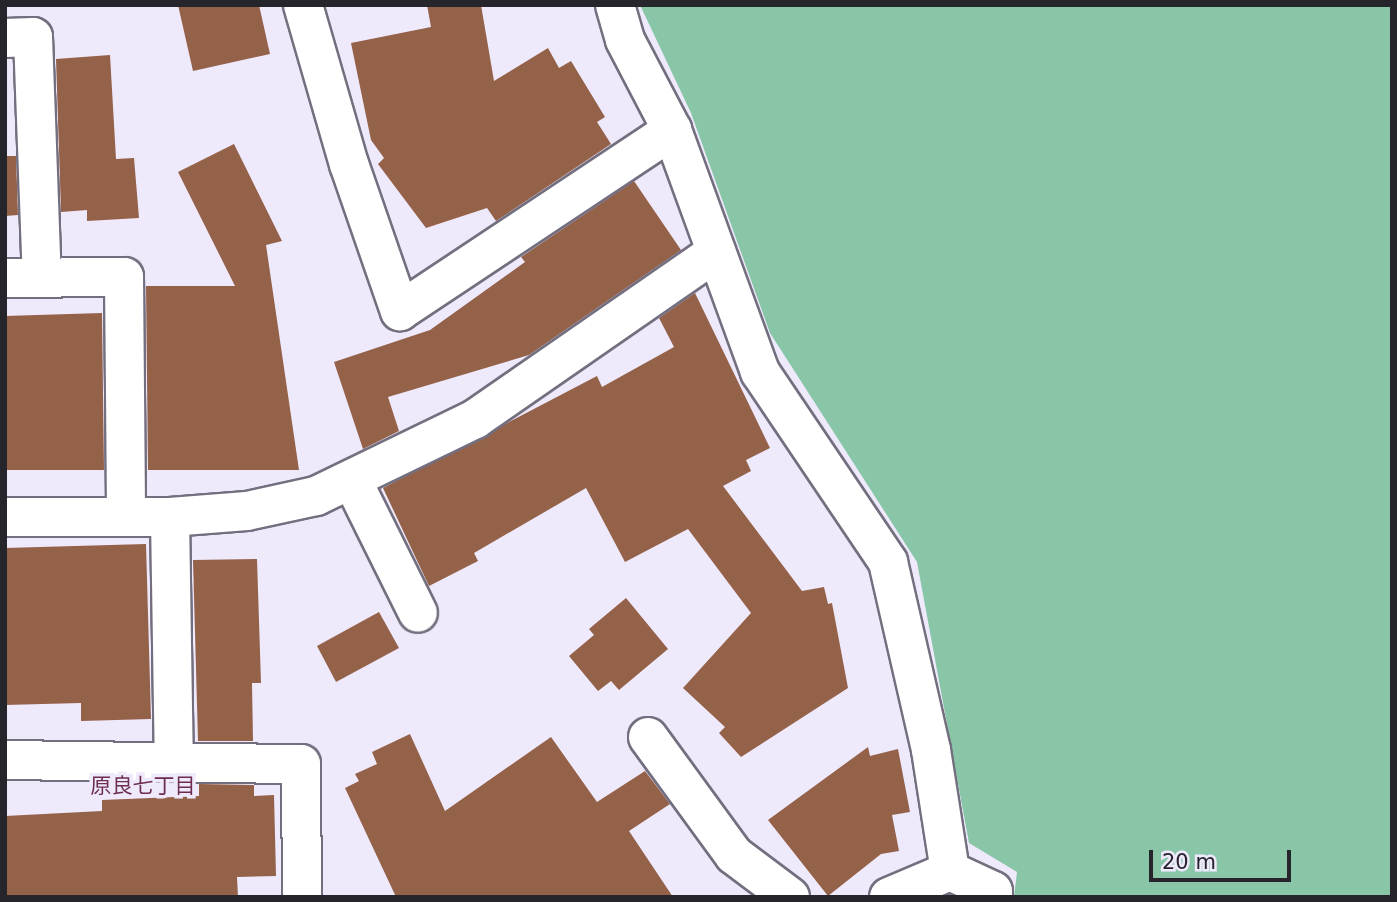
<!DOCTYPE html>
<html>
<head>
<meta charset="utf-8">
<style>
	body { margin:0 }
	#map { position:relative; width:1397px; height:902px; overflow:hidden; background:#efe9fc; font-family:"DejaVu Sans","Noto Sans JP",sans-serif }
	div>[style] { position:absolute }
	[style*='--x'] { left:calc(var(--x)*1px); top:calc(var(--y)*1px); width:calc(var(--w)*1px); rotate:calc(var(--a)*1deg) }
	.forest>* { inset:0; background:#89c6a8 }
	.building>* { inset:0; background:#946149 }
	.roads { filter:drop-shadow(2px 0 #746f7f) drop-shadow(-2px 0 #746f7f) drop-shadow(0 2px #746f7f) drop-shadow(0 -2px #746f7f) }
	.street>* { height:38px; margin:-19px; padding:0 19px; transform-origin:19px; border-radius:19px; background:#fff }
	span { translate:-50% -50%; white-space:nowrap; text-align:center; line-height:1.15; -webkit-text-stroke:7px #efe9fc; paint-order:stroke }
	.neighbourhood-label { font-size:21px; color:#6d2d4f }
	.frame { position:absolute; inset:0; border:7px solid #27252c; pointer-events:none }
	.scale { position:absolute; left:1149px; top:850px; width:142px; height:32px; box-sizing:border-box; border:4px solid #27252c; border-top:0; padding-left:9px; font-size:21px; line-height:24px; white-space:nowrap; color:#27252c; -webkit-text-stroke:5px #efe9fc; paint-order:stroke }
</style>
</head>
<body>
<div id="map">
	<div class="forest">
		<i style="clip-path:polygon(640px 5px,1392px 5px,1392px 897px,1014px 897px,1017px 872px,969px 843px,917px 562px,770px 333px,691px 113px)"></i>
	</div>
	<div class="building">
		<i style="clip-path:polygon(178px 5px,259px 5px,270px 54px,193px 71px)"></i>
		<i style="clip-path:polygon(427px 5px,481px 5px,494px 81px,548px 48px,559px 68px,571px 61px,605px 117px,597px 122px,611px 144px,496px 221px,487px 208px,426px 228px,378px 164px,384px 158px,371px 140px,351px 43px,431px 27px)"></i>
		<i style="clip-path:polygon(110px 55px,116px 159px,134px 158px,139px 218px,87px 221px,87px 210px,61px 212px,56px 59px)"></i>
		<i style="clip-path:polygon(234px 144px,282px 241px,266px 245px,299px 470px,148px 470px,146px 286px,235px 286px,178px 172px)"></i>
		<i style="clip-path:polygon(5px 156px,16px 156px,18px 215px,5px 216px)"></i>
		<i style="clip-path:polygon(634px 181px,681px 250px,529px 355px,388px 397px,399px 431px,363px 449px,334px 362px,430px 330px,525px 262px,521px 257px)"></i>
		<i style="clip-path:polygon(695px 293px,770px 448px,746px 460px,751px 471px,723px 486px,802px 591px,824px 587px,828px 604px,832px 603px,848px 688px,741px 757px,719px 733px,725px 727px,683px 688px,751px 613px,688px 529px,625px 562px,586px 488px,474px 553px,478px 561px,429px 586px,383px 488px,597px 376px,602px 387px,674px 347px,659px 318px)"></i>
		<i style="clip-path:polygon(102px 313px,104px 470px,5px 470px,5px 316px)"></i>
		<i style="clip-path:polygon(146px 544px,151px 719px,81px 721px,81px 703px,5px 705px,5px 548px)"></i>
		<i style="clip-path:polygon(257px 559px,261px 683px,252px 683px,253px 741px,198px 741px,193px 560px)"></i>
		<i style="clip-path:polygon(626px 598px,668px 649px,619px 690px,611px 681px,598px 691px,569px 656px,594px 635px,589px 629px)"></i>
		<i style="clip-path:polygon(379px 612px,399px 648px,336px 682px,317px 646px)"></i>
		<i style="clip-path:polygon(410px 734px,445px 811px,551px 737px,597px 802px,645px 771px,670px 804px,629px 831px,673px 897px,396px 897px,345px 788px,359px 781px,355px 774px,377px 764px,372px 752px)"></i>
		<i style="clip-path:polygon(868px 747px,870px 756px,898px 749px,910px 812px,892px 815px,899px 851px,881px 854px,828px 896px,768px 820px)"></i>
		<i style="clip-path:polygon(199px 784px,254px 785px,254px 796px,274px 795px,276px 876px,237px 877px,238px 897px,5px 897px,5px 816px,102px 811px,102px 800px,199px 796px)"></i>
	</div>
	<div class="roads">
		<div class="street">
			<i style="--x:303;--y:5;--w:166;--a:73.9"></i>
			<i style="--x:349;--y:164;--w:156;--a:70.9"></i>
			<i style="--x:400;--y:311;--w:327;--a:-33.6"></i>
			<i style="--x:615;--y:5;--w:36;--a:74"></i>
			<i style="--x:625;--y:40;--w:102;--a:62.4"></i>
			<i style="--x:672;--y:130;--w:258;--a:70"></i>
			<i style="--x:760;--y:372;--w:229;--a:56"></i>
			<i style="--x:888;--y:562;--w:193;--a:77.1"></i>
			<i style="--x:931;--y:750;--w:122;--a:81.1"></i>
			<i style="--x:5;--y:38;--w:28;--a:-2"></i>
			<i style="--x:33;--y:37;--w:241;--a:87.9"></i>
			<i style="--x:5;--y:278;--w:119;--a:-0.5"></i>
			<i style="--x:124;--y:277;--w:237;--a:89.5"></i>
			<i style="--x:352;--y:480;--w:148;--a:63.6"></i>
			<i style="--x:5;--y:517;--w:165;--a:0"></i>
			<i style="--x:170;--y:517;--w:77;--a:-4.5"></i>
			<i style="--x:247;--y:511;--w:71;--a:-12.3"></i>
			<i style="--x:316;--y:496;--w:177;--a:-25.8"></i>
			<i style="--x:475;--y:419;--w:293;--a:-34.7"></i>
			<i style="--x:170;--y:517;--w:245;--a:89.1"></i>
			<i style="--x:648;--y:737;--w:146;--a:53.9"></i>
			<i style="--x:734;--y:855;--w:70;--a:36.9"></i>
			<i style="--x:5;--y:760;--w:296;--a:0.8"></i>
			<i style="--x:301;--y:764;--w:133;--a:89.6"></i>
			<i style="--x:889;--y:897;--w:66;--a:-23.1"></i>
			<i style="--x:950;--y:871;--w:47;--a:24.9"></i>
			<i style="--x:993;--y:891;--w:6;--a:90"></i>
		</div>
	</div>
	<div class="neighbourhood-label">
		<span style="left:143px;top:786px">原良七丁目</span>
	</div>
	<div class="frame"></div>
	<div class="scale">20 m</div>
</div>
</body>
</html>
